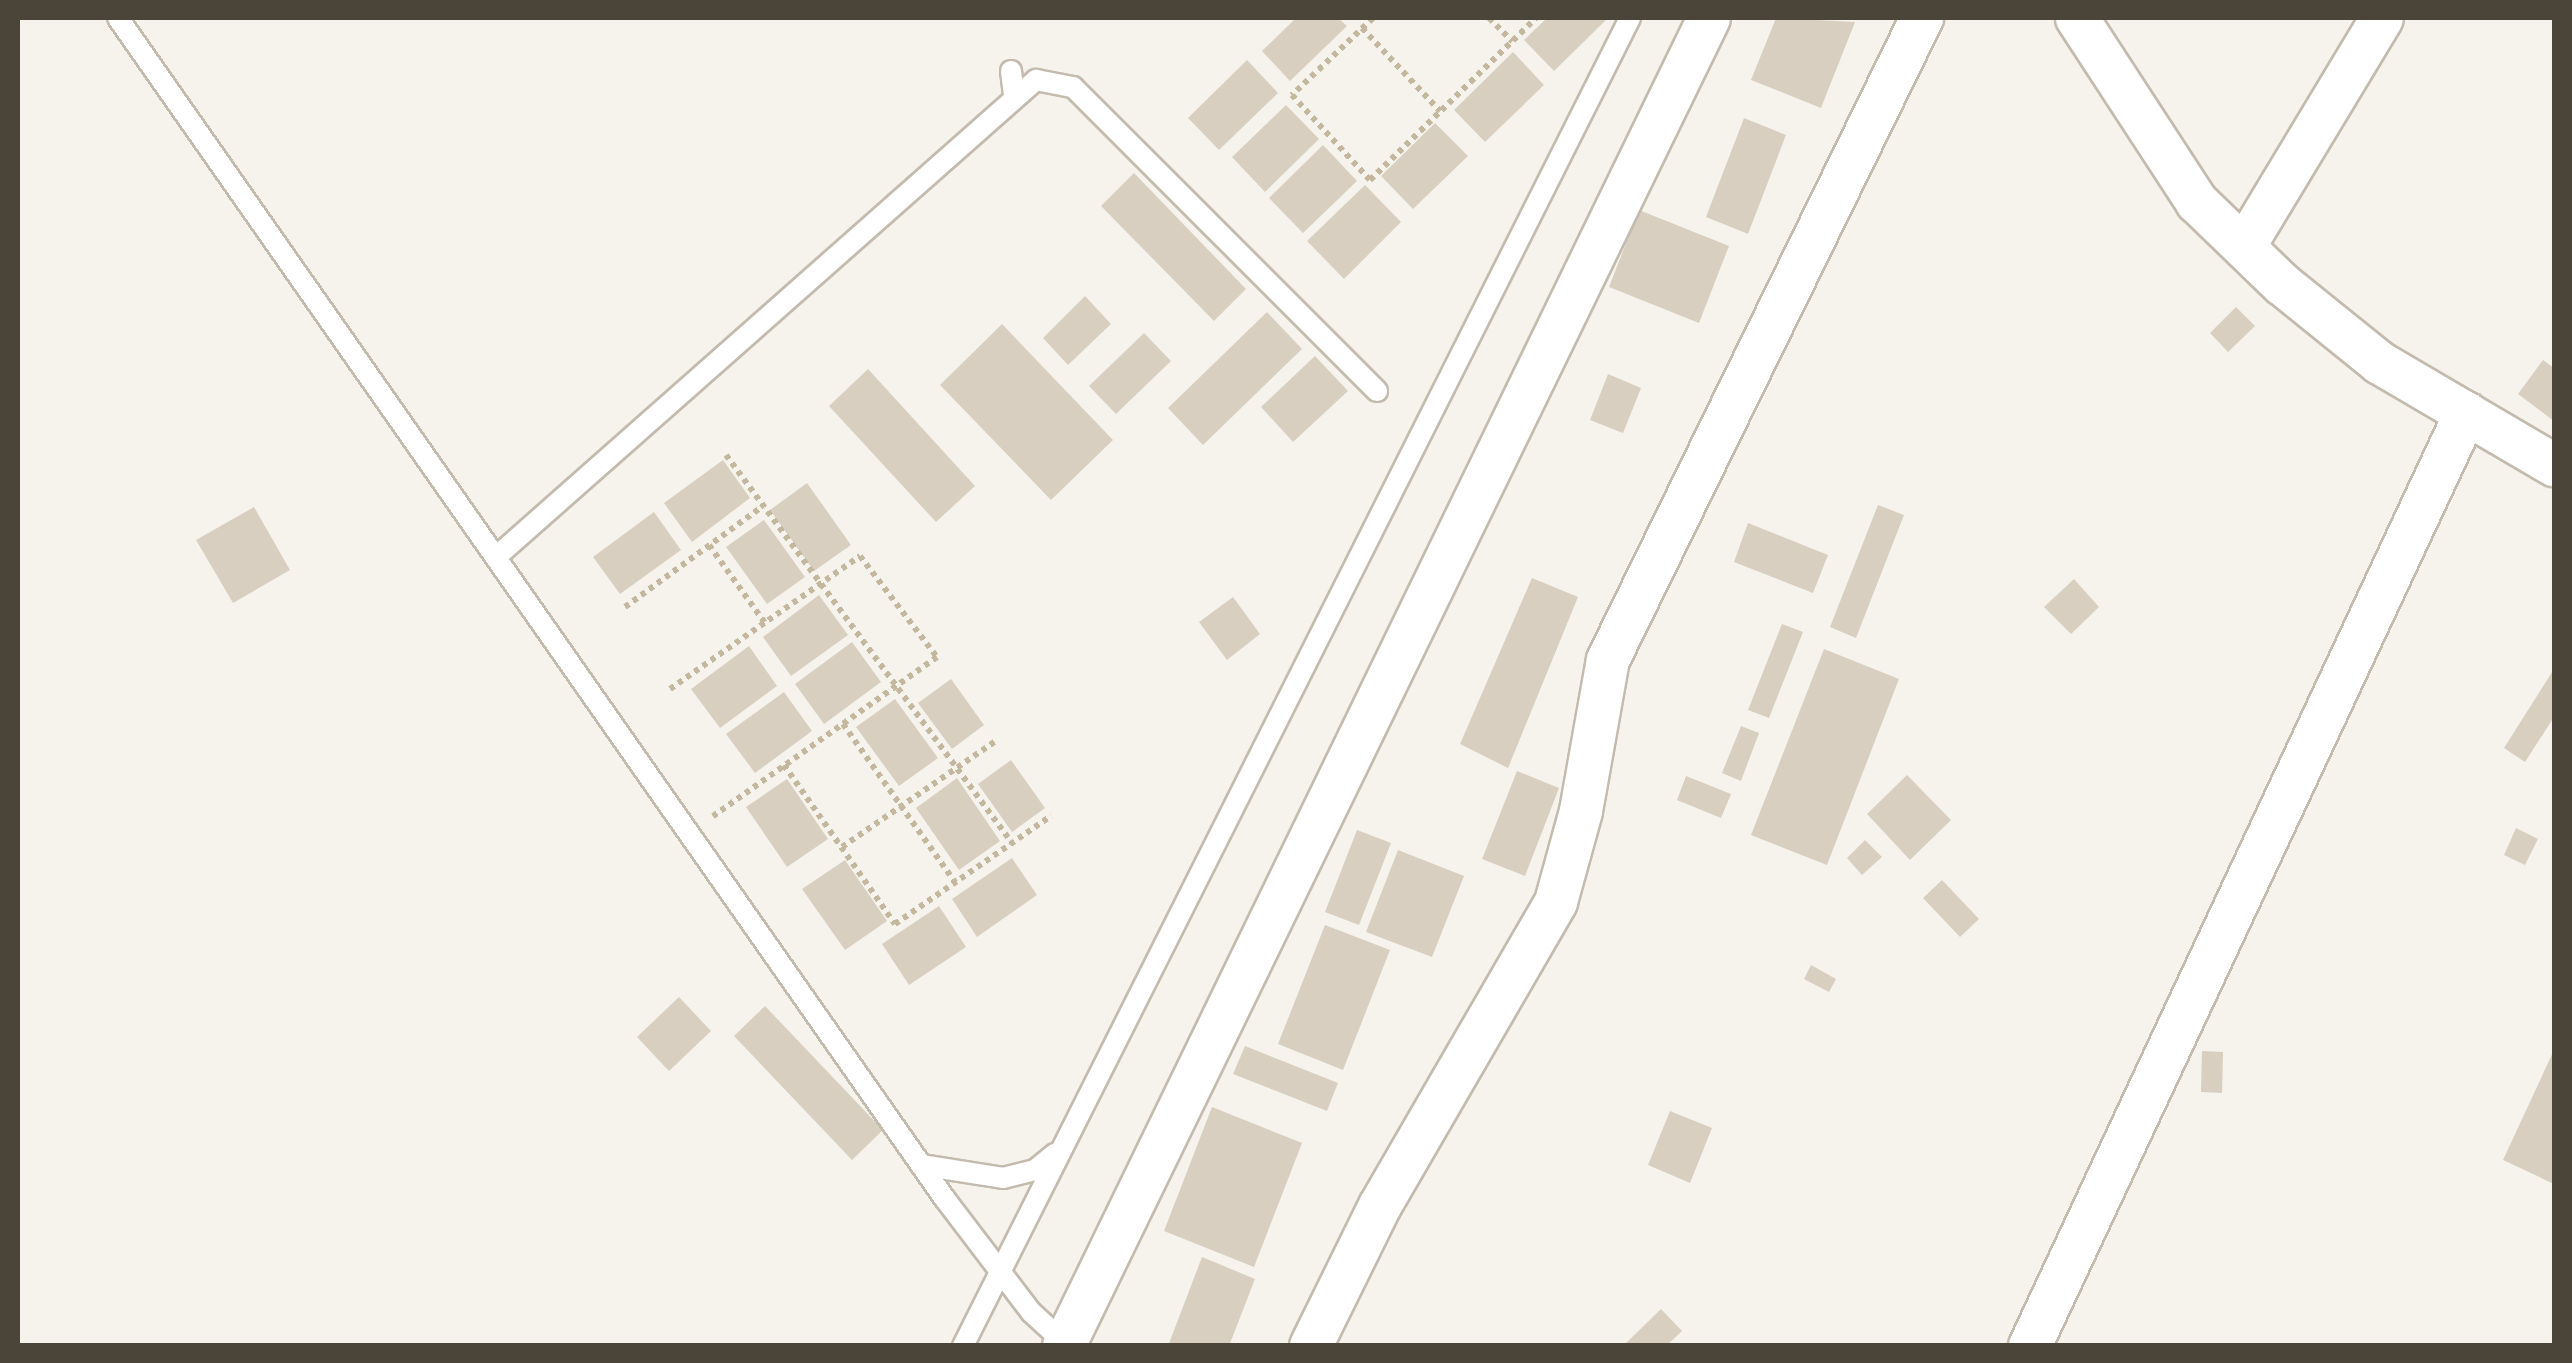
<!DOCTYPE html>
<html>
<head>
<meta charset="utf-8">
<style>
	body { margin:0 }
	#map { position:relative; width:2572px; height:1363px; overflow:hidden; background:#f6f3ec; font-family:Signika,sans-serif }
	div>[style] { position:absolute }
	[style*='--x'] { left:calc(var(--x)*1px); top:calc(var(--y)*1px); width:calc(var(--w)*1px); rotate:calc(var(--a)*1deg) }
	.building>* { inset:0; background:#d8cfc1 }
	.path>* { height:6px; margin-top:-3px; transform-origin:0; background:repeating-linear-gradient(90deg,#c4b79f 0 5px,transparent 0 10px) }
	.roads { filter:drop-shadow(2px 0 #c2bbae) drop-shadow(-2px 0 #c2bbae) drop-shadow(0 2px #c2bbae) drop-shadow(0 -2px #c2bbae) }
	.service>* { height:20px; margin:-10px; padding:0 10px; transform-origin:10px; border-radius:10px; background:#fff }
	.minor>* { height:42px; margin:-21px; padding:0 21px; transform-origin:21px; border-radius:21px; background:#fff }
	span { translate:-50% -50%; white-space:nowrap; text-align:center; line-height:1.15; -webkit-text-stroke:8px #fff; paint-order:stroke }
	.frame { position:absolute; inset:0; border:20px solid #4b4439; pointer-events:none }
</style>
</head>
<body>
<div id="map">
	<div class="building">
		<i style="clip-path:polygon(1296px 18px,1338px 18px,1347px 26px,1290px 81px,1262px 51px)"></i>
		<i style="clip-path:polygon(1547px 18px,1608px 18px,1554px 71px,1524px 40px)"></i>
		<i style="clip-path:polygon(1776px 18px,1855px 22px,1821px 108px,1751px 80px)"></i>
		<i style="clip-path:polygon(1513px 52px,1544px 85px,1485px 142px,1454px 110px)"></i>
		<i style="clip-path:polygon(1247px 60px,1278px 93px,1219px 150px,1188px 118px)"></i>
		<i style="clip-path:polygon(1286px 105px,1319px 139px,1265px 192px,1232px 157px)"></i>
		<i style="clip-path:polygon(1744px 118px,1786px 135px,1748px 234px,1706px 217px)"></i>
		<i style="clip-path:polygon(1435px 123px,1468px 156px,1413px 209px,1381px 176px)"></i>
		<i style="clip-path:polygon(1323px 145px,1357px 181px,1303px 233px,1269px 198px)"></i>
		<i style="clip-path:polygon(1134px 173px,1246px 289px,1214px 321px,1101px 206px)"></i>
		<i style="clip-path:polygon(1365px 185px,1401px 222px,1344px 279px,1307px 241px)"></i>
		<i style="clip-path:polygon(1639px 210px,1729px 246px,1699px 323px,1609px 287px)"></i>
		<i style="clip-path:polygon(1085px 296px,1111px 324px,1068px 365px,1043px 338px)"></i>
		<i style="clip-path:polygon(2236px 307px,2255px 326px,2228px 352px,2210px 333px)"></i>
		<i style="clip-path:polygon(1267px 312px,1302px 349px,1203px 445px,1168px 408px)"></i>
		<i style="clip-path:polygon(1002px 324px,1113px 440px,1051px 500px,940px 385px)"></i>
		<i style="clip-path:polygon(1144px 333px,1171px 361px,1116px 414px,1089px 386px)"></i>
		<i style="clip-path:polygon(1315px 356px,1348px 391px,1293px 442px,1261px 407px)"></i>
		<i style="clip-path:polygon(2543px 360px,2554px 368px,2554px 421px,2518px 394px)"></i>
		<i style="clip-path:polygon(868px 369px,975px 486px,936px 522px,829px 406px)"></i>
		<i style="clip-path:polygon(1608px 374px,1641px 388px,1623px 433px,1590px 420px)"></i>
		<i style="clip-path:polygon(723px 460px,750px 498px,692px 542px,664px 503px)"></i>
		<i style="clip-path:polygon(807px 483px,851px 545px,814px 571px,770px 510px)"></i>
		<i style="clip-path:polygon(1878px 505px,1904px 515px,1856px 638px,1830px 627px)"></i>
		<i style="clip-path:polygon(254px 507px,290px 570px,233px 603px,196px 540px)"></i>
		<i style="clip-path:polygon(654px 512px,681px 550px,620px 594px,593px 557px)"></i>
		<i style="clip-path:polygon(764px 520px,805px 577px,767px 604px,726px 547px)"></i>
		<i style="clip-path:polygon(1748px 523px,1828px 555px,1813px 593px,1734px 562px)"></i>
		<i style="clip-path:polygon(1532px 578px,1578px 597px,1508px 768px,1460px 744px)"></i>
		<i style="clip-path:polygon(2074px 579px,2099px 607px,2071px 634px,2044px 607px)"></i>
		<i style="clip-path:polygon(819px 595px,848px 635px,791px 676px,763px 637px)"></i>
		<i style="clip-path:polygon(1233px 597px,1260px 634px,1227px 660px,1199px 622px)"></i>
		<i style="clip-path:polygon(1782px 624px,1803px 632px,1769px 718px,1748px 710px)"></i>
		<i style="clip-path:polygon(852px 642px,881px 682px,824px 724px,795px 684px)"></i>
		<i style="clip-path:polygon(749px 646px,777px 686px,720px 728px,691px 689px)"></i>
		<i style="clip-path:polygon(1824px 649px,1899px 679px,1827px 865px,1751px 835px)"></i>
		<i style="clip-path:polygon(2554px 669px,2554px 717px,2525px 762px,2504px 748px)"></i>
		<i style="clip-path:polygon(951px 679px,984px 725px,952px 749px,918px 703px)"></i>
		<i style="clip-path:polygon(784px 692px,812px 731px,755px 773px,726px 734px)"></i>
		<i style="clip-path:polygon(895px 699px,938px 758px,899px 786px,856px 727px)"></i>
		<i style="clip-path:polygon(1741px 726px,1759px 733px,1741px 781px,1722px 773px)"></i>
		<i style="clip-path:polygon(1011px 760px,1045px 808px,1012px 832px,978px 784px)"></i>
		<i style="clip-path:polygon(1517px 771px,1559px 788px,1525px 876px,1482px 859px)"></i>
		<i style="clip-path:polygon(1907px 775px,1951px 820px,1910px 860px,1867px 814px)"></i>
		<i style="clip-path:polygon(1686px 776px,1731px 794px,1721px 818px,1677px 800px)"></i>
		<i style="clip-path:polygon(957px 778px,1000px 841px,959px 870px,916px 808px)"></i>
		<i style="clip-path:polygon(787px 779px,828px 839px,787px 867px,746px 807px)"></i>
		<i style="clip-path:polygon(2516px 828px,2538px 839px,2525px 865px,2504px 855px)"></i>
		<i style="clip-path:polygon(1357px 830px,1391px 843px,1359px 925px,1325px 912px)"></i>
		<i style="clip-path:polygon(1865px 840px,1882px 857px,1862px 875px,1847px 858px)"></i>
		<i style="clip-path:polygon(1398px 850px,1464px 876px,1432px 957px,1366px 932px)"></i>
		<i style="clip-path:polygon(1012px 858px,1037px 895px,977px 937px,952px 899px)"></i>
		<i style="clip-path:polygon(845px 860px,887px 921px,845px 950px,802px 889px)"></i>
		<i style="clip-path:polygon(1942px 880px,1979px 919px,1960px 937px,1923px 898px)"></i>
		<i style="clip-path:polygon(939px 906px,966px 947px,909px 985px,882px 944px)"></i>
		<i style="clip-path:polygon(1325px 925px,1390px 950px,1343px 1070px,1278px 1044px)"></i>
		<i style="clip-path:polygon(1811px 965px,1836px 979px,1829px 992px,1804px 979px)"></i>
		<i style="clip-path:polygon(679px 997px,711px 1031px,669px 1071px,637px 1037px)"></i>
		<i style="clip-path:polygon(765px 1006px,883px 1130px,852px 1160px,734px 1036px)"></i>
		<i style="clip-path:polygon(1245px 1046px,1338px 1083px,1327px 1111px,1233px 1074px)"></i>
		<i style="clip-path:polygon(2554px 1050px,2554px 1184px,2503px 1160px)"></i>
		<i style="clip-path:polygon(2202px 1051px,2223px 1052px,2222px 1093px,2201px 1092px)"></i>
		<i style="clip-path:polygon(1212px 1107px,1302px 1143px,1254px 1267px,1164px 1231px)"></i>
		<i style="clip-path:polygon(1670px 1111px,1712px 1128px,1690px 1183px,1648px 1165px)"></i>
		<i style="clip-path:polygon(1202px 1257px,1255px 1279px,1229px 1346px,1168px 1346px)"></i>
		<i style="clip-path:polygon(1661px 1309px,1682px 1331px,1666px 1346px,1623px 1346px)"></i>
	</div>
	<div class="path">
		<i style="--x:1373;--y:18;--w:112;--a:136.5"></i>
		<i style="--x:1292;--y:95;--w:115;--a:47.5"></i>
		<i style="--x:1370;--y:180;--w:232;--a:-44.3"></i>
		<i style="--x:1489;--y:18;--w:33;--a:45"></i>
		<i style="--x:1362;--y:28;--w:114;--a:46.8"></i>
		<i style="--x:726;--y:455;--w:482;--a:53.6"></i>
		<i style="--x:709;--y:545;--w:96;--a:54.3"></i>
		<i style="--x:625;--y:607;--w:171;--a:-36.2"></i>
		<i style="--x:670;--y:689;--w:232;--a:-35"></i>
		<i style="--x:860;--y:556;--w:127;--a:52.7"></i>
		<i style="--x:937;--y:657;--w:275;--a:144.6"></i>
		<i style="--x:843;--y:724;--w:194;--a:54.7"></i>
		<i style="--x:784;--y:765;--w:194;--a:55.1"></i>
		<i style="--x:895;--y:924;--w:190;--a:-34.7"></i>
		<i style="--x:842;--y:847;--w:188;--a:-34.6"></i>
	</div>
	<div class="roads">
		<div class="service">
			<i style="--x:118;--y:18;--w:1442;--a:55"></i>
			<i style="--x:945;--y:1199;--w:142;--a:52.7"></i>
			<i style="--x:1031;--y:1312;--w:46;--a:42.4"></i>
			<i style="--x:1011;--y:71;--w:26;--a:83"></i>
			<i style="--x:496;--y:557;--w:721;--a:-41.46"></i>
			<i style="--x:1036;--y:80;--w:38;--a:11"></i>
			<i style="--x:1073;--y:87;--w:430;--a:45"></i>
			<i style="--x:921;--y:1165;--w:83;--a:9"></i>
			<i style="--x:1003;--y:1178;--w:33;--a:-14"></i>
			<i style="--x:1035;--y:1170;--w:26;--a:-39"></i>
			<i style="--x:963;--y:1346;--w:1486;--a:-63.33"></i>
		</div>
		<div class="minor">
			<i style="--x:2077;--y:18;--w:220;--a:56.9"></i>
			<i style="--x:2197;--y:202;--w:118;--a:44"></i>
			<i style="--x:2282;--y:284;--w:126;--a:38.9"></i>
			<i style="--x:2380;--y:363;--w:202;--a:30.4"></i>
			<i style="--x:2244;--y:247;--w:267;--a:-58.9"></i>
			<i style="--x:1064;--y:1346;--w:1476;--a:-64.09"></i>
			<i style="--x:1311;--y:1346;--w:156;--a:-63.8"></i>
			<i style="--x:1380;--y:1206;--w:351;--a:-59.9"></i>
			<i style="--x:1556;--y:902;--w:94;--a:-74.6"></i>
			<i style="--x:1581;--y:811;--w:153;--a:-79.9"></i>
			<i style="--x:1608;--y:660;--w:715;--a:-63.94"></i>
			<i style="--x:2030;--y:1346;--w:1030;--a:-64.95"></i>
		</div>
	</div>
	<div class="frame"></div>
</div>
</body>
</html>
